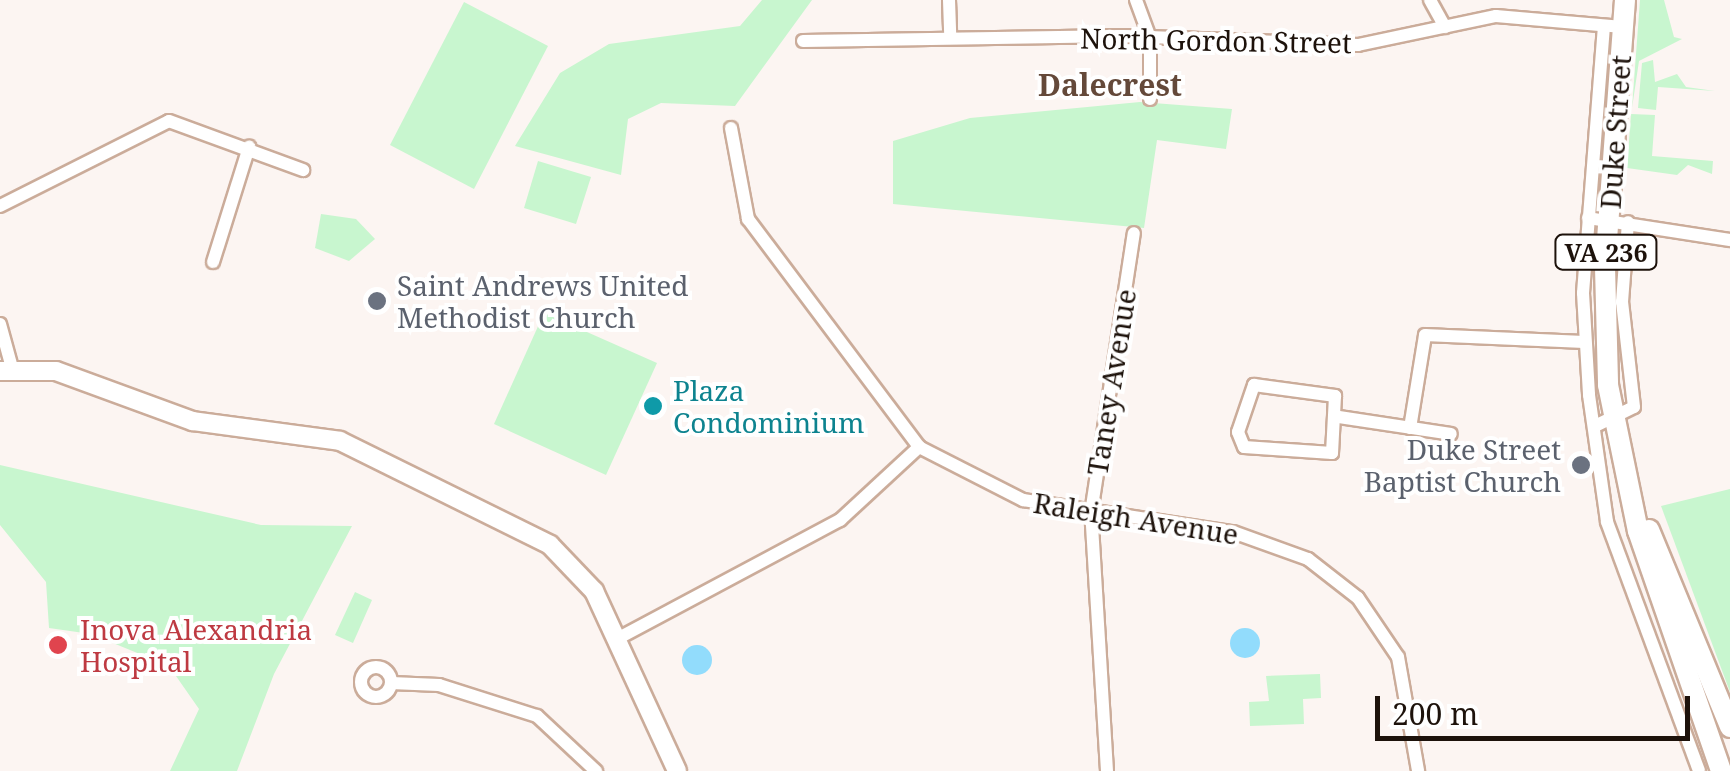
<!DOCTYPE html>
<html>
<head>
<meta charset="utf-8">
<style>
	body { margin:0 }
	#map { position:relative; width:1730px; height:771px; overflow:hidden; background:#fcf5f2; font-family:"Noto Serif",serif }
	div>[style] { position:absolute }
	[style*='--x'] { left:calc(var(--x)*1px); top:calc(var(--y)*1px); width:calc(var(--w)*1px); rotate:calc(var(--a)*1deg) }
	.green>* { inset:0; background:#c8f6cf }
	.water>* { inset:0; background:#92dcfc }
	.round { border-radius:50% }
	.roads { filter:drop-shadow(2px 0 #cbac9a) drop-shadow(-2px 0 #cbac9a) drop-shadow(0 2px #cbac9a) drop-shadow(0 -2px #cbac9a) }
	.street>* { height:12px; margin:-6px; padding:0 6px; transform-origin:6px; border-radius:6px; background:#fff }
	.street>.ring { margin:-6px; padding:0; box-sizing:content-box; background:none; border:12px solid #fff; border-radius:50% }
	.secondary>* { height:18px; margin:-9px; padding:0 9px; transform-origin:9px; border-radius:9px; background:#fff }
	.primary>* { height:20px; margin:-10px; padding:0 10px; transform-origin:10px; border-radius:10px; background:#fff }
	.dots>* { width:28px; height:28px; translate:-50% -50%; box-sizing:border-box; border:5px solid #fff; border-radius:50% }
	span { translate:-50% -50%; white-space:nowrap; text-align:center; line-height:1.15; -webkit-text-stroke:8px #fff; paint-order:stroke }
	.shield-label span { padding:2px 8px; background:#fff; border:2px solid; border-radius:8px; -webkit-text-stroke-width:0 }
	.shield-label { font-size:25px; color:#1d120b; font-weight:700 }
	.street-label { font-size:28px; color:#1d120b }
	.worship-label { font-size:28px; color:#5b616d }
	.left { translate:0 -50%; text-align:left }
	.right { translate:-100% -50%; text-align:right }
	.culture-label { font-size:28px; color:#0d838f }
	.health-label { font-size:28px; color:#be3a42 }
	.neighbourhood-label { font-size:30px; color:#64493a; font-weight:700 }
	.scale { position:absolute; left:1375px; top:696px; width:315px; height:45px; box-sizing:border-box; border:5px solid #1d120b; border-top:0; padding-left:12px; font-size:30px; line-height:35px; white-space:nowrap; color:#1d120b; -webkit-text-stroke:8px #fff; paint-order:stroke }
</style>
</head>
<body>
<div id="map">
	<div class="green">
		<i style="clip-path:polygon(762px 0,812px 0,735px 106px,661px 103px,628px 119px,621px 175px,515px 146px,560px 73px,609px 44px,740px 26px)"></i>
		<i style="clip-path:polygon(1640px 0,1664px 0,1674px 37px,1682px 39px,1639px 61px,1632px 108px)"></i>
		<i style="clip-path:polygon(464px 2px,548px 46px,474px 189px,390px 145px)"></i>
		<i style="clip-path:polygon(1653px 60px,1655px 82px,1677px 74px,1686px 87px,1715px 91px,1658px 87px,1656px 110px,1638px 108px,1642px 63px)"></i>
		<i style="clip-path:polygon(1140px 102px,1232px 109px,1226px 149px,1157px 140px,1144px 228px,893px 204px,893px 141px,970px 118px)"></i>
		<i style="clip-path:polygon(1631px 114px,1655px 115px,1652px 156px,1713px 161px,1712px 174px,1688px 165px,1677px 175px,1627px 168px)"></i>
		<i style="clip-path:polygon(538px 161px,591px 177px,576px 224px,524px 208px)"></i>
		<i style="clip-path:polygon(321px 214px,356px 219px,375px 239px,349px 261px,315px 248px)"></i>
		<i style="clip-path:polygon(544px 313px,657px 363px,606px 475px,494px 424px)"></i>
		<i style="clip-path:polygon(0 465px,261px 525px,352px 526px,274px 674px,237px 771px,170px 771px,199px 709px,169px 666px,91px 634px,49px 628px,46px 582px,0 525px)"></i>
		<i style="clip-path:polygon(1730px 489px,1730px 692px,1661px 506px)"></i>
		<i style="clip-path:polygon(355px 592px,372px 600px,353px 643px,335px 635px)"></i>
		<i style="clip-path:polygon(1320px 674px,1321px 698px,1303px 699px,1304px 724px,1250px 726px,1249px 702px,1269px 701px,1266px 676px)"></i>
	</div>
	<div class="water">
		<i class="round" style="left:1230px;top:628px;width:30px;height:30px"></i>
		<i class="round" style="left:682px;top:645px;width:30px;height:30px"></i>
	</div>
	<div class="roads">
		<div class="street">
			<i style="--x:949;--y:0;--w:37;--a:88"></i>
			<i style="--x:1136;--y:0;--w:40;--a:69.8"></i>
			<i style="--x:1150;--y:38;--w:61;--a:90"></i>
			<i style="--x:1430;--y:0;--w:31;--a:61"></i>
			<i style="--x:1604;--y:26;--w:268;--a:94.5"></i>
			<i style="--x:1583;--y:293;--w:102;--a:86.6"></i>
			<i style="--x:1589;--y:395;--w:128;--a:81.9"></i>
			<i style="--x:1607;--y:522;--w:265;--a:69.7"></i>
			<i style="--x:803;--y:41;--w:320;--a:-0.9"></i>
			<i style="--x:1123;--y:36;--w:235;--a:2.2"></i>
			<i style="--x:1358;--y:45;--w:141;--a:-11.9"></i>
			<i style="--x:1496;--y:16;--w:127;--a:5"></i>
			<i style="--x:731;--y:128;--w:93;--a:79.4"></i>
			<i style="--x:748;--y:219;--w:285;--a:53.1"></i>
			<i style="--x:919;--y:447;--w:117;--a:27"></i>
			<i style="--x:1023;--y:500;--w:212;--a:8.7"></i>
			<i style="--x:1233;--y:532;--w:80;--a:19.8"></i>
			<i style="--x:1308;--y:559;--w:63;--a:38"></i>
			<i style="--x:1358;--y:598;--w:71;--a:55.9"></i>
			<i style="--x:1398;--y:657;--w:116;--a:80"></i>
			<i style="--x:0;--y:206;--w:189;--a:-26.7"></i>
			<i style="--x:169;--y:121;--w:143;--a:20.1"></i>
			<i style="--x:1588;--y:218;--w:144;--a:8.8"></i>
			<i style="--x:213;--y:262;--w:121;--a:-72.6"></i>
			<i style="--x:0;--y:324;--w:46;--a:74.7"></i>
			<i style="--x:1254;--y:385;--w:82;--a:7.7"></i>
			<i style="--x:1335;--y:396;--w:57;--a:93"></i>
			<i style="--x:1332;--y:453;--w:88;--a:-176.1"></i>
			<i style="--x:1244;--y:447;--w:16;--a:-112"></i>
			<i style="--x:1238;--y:432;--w:50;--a:-71.2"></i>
			<i style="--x:1339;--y:417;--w:113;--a:8.6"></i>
			<i style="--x:1595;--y:426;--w:43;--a:-26"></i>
			<i style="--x:1634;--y:407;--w:106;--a:-96.5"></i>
			<i style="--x:1622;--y:302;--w:80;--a:-85.7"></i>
			<i style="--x:1410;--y:428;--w:94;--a:-80.8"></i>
			<i style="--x:1425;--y:335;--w:159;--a:2.5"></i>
			<i style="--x:617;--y:639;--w:253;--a:-28.1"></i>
			<i style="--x:840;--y:520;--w:108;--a:-42.7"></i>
			<i class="ring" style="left:361px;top:667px;width:18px;height:18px"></i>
			<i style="--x:391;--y:683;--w:48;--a:2.4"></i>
			<i style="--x:439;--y:685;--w:103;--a:17.6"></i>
			<i style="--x:537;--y:716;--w:81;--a:43"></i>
			<i style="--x:1107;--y:771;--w:258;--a:-93.5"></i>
			<i style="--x:1091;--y:513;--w:283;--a:-81.3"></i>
		</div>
		<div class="secondary">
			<i style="--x:0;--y:371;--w:56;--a:0"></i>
			<i style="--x:56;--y:371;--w:146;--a:20.1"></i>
			<i style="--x:193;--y:421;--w:148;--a:7.7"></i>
			<i style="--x:340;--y:441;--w:234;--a:26.3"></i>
			<i style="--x:550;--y:545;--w:64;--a:46.3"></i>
			<i style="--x:594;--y:591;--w:198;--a:65.2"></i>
		</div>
		<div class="primary">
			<i style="--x:1625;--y:0;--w:268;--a:94.3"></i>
			<i style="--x:1605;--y:267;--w:118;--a:88.5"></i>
			<i style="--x:1608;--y:385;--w:149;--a:78.4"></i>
			<i style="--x:1638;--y:531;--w:254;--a:70.9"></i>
			<i style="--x:1649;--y:530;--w:213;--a:67.6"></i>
		</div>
	</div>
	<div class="dots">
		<i style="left:377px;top:301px;background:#6b7280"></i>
		<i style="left:653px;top:406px;background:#0f9aa8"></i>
		<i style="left:1581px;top:465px;background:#6b7280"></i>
		<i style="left:58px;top:645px;background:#e0444e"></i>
	</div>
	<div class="shield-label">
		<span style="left:1606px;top:252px">VA 236</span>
	</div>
	<div class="street-label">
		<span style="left:1216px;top:40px;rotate:1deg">North Gordon Street</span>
		<span style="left:1615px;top:132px;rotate:-86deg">Duke Street</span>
		<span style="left:1111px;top:382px;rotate:-81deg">Taney Avenue</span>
		<span style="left:1136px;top:518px;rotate:9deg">Raleigh Avenue</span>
	</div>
	<div class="worship-label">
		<span class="left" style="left:397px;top:301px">Saint Andrews United<br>Methodist Church</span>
		<span class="right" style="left:1561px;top:465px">Duke Street<br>Baptist Church</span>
	</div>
	<div class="culture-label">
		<span class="left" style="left:673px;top:406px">Plaza<br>Condominium</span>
	</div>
	<div class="health-label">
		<span class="left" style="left:80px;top:645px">Inova Alexandria<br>Hospital</span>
	</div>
	<div class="neighbourhood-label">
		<span style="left:1110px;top:85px">Dalecrest</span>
	</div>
	<div class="scale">200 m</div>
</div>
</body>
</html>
